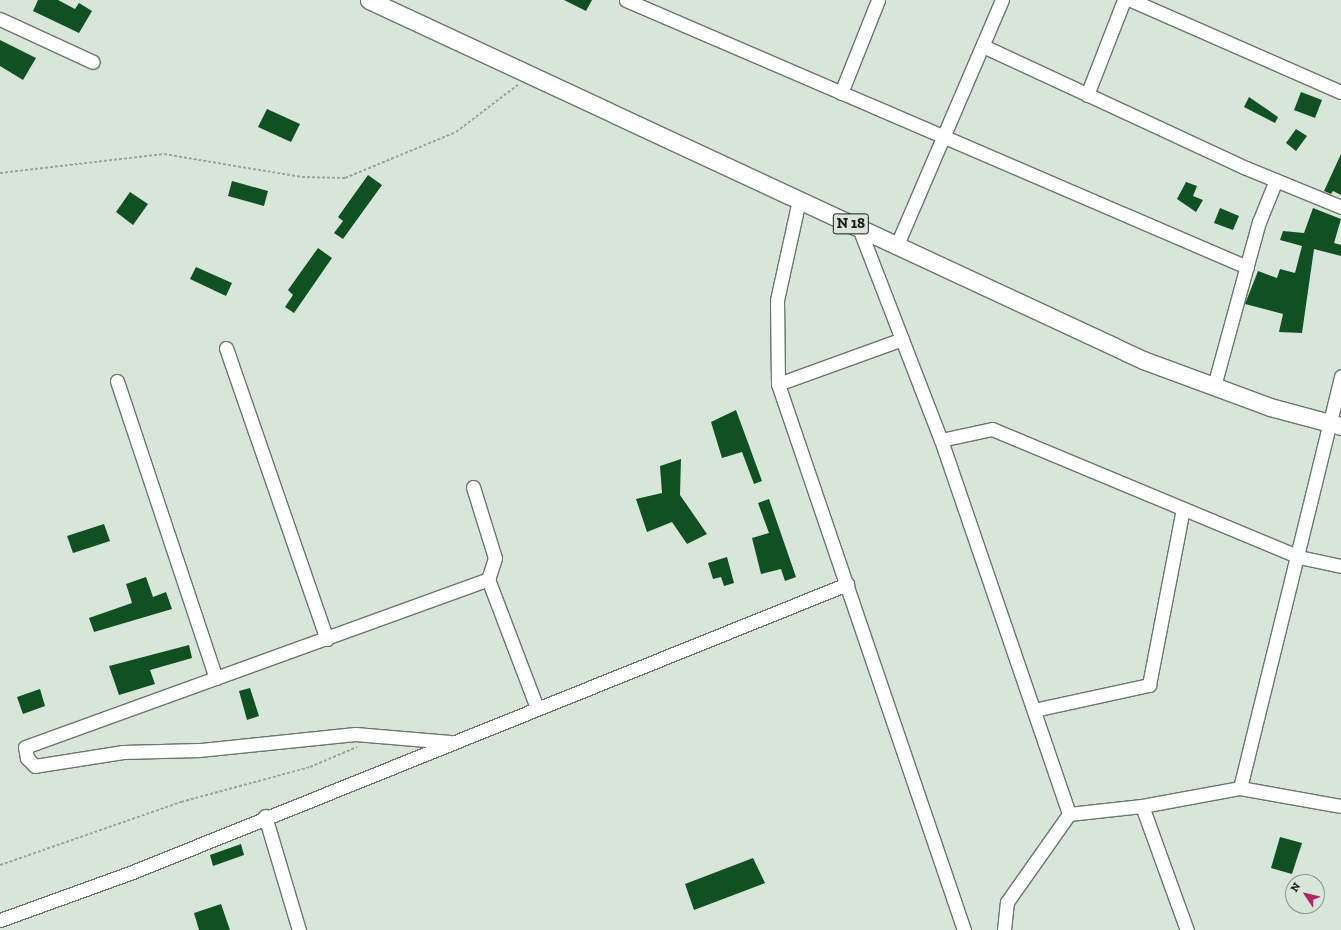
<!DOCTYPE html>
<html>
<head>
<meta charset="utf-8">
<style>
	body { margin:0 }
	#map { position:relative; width:1341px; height:930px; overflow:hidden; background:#d7e6d8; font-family:"Zilla Slab",serif }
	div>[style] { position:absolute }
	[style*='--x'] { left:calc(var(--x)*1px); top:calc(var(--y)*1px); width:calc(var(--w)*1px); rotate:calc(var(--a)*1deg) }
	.building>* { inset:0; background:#115023 }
	.path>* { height:2px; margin-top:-1px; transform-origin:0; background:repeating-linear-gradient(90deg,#9aa69b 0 3px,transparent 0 5px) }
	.roads { filter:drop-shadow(1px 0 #69776b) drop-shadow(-1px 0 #69776b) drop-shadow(0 1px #69776b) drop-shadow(0 -1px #69776b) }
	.minor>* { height:13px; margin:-6.5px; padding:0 6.5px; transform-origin:6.5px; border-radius:6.5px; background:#fff }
	.major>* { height:17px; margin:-8.5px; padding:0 8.5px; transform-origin:8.5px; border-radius:8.5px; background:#fff }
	span { translate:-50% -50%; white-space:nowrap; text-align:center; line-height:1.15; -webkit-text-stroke:4px #d7e6d8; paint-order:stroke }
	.shield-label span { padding:1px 3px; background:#d7e6d8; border:1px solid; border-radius:3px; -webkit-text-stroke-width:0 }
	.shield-label { font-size:15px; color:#181d19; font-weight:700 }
	.north { position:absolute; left:1285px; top:874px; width:40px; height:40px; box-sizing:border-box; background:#d7e6d8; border:1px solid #8b968c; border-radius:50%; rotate:305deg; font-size:11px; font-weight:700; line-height:16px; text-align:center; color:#181d19 }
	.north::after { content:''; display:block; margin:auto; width:14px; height:18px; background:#b02564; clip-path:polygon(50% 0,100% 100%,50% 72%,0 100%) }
</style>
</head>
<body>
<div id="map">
	<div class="building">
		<i style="clip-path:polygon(38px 0,58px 0,75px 9px,79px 3px,92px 11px,79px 33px,33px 11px)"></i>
		<i style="clip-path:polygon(564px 0,592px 0,586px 11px)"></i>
		<i style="clip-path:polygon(0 40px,36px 58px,23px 80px,0 66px)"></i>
		<i style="clip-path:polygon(1301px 92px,1322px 100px,1315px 118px,1294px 110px)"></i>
		<i style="clip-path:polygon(1249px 97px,1278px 117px,1275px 123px,1244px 107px)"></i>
		<i style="clip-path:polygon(267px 109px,300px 124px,291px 142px,258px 127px)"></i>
		<i style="clip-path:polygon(1296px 129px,1307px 136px,1296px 151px,1286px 143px)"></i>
		<i style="clip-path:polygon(1341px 154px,1341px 195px,1333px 191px,1331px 194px,1324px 191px)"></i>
		<i style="clip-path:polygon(368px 175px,382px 185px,343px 239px,334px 233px,343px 221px,338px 217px)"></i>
		<i style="clip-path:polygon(232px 181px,268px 191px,264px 206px,228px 196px)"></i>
		<i style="clip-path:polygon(1186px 182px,1197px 186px,1193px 196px,1203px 200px,1196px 212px,1177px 199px)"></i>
		<i style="clip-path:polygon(130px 192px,148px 204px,133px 225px,116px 212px)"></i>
		<i style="clip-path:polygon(1220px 208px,1239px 216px,1233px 230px,1214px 223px)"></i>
		<i style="clip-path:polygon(1313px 208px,1341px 219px,1334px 243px,1341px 245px,1341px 256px,1314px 249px,1302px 333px,1279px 332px,1283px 314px,1245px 304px,1258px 271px,1277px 278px,1280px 269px,1295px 273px,1302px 246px,1280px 240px,1283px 231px,1304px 233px)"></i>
		<i style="clip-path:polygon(318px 248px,332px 258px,294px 313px,285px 307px,293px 295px,288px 290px)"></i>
		<i style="clip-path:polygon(196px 267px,232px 283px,226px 296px,190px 279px)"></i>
		<i style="clip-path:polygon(736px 410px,762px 481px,754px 484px,742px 452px,722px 458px,711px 422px)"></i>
		<i style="clip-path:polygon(681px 459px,680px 495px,707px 534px,687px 544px,672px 522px,647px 532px,636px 499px,662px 493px,660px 466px)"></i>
		<i style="clip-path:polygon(769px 499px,796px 577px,785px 581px,781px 569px,761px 574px,752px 538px,769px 533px,758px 503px)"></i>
		<i style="clip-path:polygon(104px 524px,110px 541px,73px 553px,67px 536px)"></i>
		<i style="clip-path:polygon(727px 557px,734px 583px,724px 586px,721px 577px,713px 579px,708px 563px)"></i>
		<i style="clip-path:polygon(146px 577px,153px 597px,166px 592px,172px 609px,94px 632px,89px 618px,132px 603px,126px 584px)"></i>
		<i style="clip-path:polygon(189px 645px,192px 658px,150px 670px,155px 684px,119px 695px,109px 666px)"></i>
		<i style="clip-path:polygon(250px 688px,259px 716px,247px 720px,239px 691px)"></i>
		<i style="clip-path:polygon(40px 689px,45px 706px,23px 714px,17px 697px)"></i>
		<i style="clip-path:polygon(1280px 837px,1302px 843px,1292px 874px,1271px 868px)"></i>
		<i style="clip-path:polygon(241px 844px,244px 855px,213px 866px,210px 855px)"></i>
		<i style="clip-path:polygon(753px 858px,765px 883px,694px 910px,685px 884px)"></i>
		<i style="clip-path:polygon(221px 904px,230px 930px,199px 930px,194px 913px)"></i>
	</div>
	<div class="path">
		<i style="--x:0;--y:173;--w:165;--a:-6.6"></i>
		<i style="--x:164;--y:154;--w:140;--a:9.5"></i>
		<i style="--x:302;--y:177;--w:43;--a:1.3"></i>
		<i style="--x:345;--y:178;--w:120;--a:-22.5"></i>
		<i style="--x:456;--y:132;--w:79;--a:-37.3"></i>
		<i style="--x:0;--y:865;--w:192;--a:-19.2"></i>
		<i style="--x:181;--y:802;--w:134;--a:-15.2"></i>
		<i style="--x:310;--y:767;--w:51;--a:-23.1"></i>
	</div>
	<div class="roads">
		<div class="minor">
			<i style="--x:626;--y:0;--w:676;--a:23.27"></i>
			<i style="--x:1131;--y:0;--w:229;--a:23.7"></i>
			<i style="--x:0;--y:19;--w:102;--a:24.8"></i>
			<i style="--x:983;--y:46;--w:290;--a:24.9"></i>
			<i style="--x:1246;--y:168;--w:103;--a:22.3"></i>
			<i style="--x:841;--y:93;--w:100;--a:-68.3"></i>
			<i style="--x:1087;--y:95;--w:102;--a:-68.7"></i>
			<i style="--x:799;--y:200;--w:102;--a:102.4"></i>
			<i style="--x:777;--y:300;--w:84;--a:89.3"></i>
			<i style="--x:778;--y:384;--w:577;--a:71.19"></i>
			<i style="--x:859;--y:228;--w:227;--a:68.9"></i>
			<i style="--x:941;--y:440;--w:395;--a:71.1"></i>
			<i style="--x:896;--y:247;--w:269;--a:-66.8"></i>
			<i style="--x:226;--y:348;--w:308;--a:70.9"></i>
			<i style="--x:117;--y:381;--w:313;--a:71.6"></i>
			<i style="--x:778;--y:384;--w:132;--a:-19.9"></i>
			<i style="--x:1214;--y:386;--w:170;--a:-74.7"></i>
			<i style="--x:1259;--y:222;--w:45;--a:-68"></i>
			<i style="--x:941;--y:440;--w:52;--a:-12.2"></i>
			<i style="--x:992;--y:429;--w:333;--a:22.6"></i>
			<i style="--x:1299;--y:557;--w:43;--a:12.1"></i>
			<i style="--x:473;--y:487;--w:74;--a:72.8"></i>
			<i style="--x:495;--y:558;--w:22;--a:108"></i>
			<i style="--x:488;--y:579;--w:138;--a:69.2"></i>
			<i style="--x:1034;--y:710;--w:118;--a:-12.3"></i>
			<i style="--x:1149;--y:685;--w:179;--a:-79.1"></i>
			<i style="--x:450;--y:742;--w:95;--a:-175.2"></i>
			<i style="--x:355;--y:734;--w:157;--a:174.1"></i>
			<i style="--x:199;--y:750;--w:76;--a:178.5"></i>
			<i style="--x:123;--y:752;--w:89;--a:171"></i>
			<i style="--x:35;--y:766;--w:11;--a:-135"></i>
			<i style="--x:27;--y:758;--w:11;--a:-100"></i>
			<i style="--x:25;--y:747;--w:493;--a:-19.9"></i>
			<i style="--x:1240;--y:788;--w:424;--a:-76.2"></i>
			<i style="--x:1142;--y:806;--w:132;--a:70.1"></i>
			<i style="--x:265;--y:816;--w:119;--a:73.4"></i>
			<i style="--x:0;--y:920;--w:144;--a:-19.9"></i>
			<i style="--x:135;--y:871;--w:768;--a:-21.95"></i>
			<i style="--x:1004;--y:930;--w:28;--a:-84"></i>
			<i style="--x:1007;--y:902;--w:108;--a:-54.8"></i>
			<i style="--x:1069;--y:814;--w:73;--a:-6.3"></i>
			<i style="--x:1142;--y:806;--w:100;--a:-10.4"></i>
			<i style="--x:1240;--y:788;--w:103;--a:10.1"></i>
		</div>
		<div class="major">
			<i style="--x:369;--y:0;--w:854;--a:24.94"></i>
			<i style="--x:1143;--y:360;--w:135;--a:20.3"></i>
			<i style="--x:1270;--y:407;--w:73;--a:15"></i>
		</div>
	</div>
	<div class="shield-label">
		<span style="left:851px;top:224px">N 18</span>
	</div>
	<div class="north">N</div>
</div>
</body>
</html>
